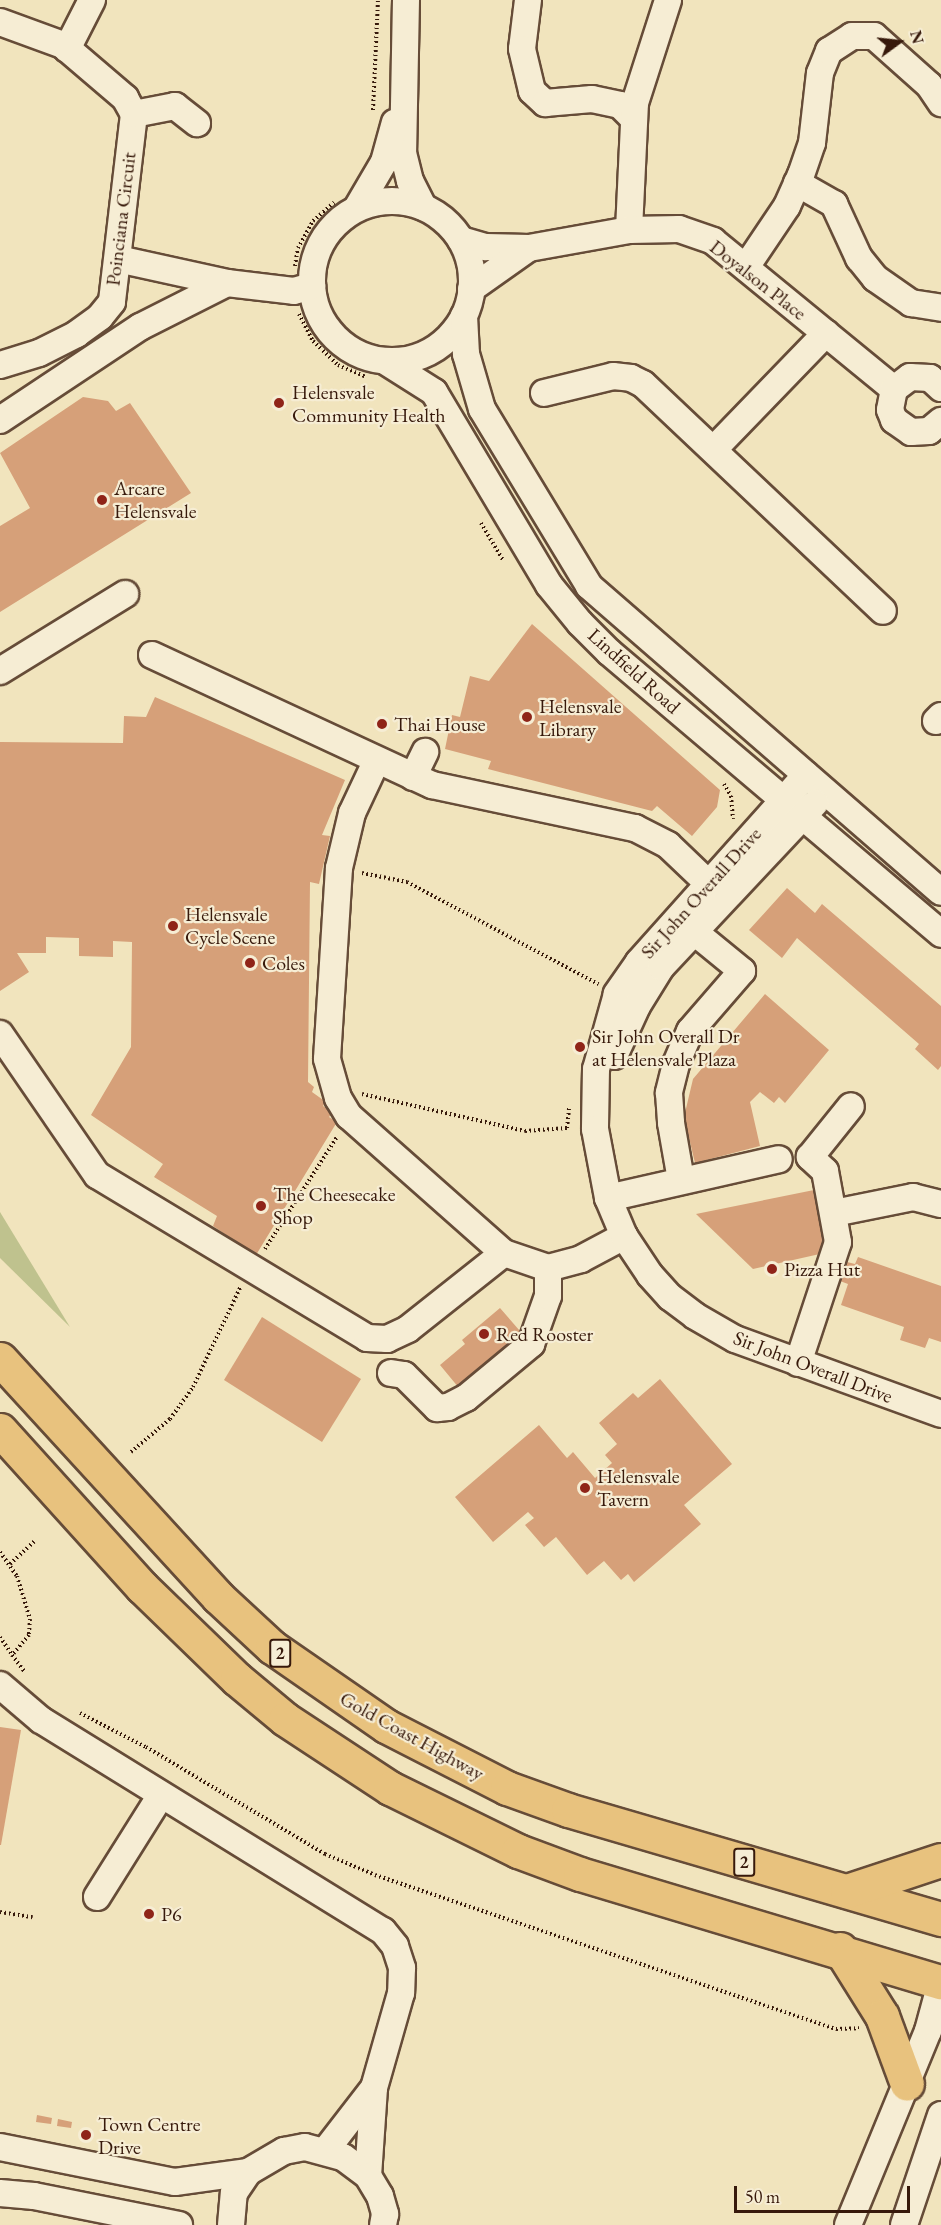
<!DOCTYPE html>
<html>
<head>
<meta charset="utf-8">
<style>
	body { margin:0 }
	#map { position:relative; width:941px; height:2225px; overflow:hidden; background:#f1e4bd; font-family:"EB Garamond",serif }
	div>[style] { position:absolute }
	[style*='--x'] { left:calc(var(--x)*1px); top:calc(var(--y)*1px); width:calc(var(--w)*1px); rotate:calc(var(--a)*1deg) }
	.green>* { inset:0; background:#bfc28e }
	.building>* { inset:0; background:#d6a079 }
	.path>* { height:4px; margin-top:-2px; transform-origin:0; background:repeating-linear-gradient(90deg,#37190b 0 1.5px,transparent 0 4.5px) }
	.roads { filter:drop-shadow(2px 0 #664c38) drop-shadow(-2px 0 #664c38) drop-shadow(0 2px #664c38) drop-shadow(0 -2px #664c38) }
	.minor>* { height:26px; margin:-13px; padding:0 13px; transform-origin:13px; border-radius:13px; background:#f6edd4 }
	.minor>.ring { margin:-13px; padding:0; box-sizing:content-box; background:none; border:26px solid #f6edd4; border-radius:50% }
	.highway>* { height:33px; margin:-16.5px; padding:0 16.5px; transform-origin:16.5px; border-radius:16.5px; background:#e8c27e }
	.dots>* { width:16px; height:16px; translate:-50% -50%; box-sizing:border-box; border:3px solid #f6edd4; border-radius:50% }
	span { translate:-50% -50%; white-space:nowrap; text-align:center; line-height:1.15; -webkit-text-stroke:4.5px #f6edd4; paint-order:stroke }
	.shield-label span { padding:2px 4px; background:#f6edd4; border:2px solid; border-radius:4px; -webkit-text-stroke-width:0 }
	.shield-label { font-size:18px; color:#37190b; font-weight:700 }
	.street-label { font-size:20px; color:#37190b }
	.poi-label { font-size:20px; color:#37190b }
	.left { translate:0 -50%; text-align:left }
	.north { position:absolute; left:869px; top:12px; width:60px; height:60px; -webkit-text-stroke:4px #f6edd4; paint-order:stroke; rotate:75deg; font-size:16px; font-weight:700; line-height:24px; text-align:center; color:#37190b }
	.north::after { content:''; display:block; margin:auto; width:21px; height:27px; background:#37190b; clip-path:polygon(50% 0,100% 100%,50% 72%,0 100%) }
	.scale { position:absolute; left:734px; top:2186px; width:176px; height:27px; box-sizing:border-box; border:3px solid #37190b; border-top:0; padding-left:8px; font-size:18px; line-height:21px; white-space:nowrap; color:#37190b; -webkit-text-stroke:4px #f6edd4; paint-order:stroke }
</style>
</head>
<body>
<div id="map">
	<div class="green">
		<i style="clip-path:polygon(0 1212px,70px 1327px,0 1258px)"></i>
	</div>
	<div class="building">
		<i style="clip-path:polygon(83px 397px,108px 401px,116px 411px,130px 403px,191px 493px,0 612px,0 526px,30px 508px,0 453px)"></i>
		<i style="clip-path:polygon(532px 624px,720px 790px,717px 807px,692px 836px,657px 806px,652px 811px,488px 769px,491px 761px,445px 749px,452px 715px,460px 717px,470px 676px,489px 681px)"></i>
		<i style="clip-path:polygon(155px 697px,345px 780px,322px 835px,330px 836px,319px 884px,310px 882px,308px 1082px,314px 1087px,312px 1092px,326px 1102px,323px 1106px,333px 1112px,329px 1117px,337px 1122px,256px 1255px,213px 1226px,217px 1216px,154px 1177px,163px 1164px,91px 1115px,131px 1047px,132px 942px,113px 941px,113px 957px,79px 956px,79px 938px,46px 937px,46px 953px,17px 953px,29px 972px,0 991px,0 742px,123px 743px,124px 716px,146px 717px)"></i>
		<i style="clip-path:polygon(787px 888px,815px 913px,822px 904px,941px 1006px,941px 1066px,938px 1070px,915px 1049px,919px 1044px,797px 938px,782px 958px,749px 930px)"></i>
		<i style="clip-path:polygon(765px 994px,829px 1050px,785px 1103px,779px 1097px,774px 1103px,760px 1092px,750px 1102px,760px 1146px,695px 1163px,684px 1117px,693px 1079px)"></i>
		<i style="clip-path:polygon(819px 1189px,833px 1251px,753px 1269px,696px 1214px)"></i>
		<i style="clip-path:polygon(858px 1257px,941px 1286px,941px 1342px,929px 1338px,925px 1348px,900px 1340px,904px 1327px,841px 1305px,848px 1284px,840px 1281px,847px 1262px,855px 1264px)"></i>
		<i style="clip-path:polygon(500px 1308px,526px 1338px,459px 1388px,440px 1365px,465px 1344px,462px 1340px)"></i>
		<i style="clip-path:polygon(262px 1317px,361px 1379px,322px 1442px,224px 1380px)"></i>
		<i style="clip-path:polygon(660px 1379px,732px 1464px,684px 1505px,701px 1524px,634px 1582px,628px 1574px,621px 1580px,604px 1561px,587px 1575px,556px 1537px,544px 1547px,525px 1525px,534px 1518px,528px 1512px,493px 1542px,455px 1497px,539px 1425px,567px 1458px,573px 1452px,595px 1478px,612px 1463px,605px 1455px,617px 1444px,599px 1423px,633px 1393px,638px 1398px)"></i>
		<i style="clip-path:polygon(0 1727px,21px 1730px,1px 1845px,0 1845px)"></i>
		<i style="clip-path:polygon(37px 2115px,52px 2118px,51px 2124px,36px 2122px)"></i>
		<i style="clip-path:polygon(58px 2119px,72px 2122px,71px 2128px,57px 2126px)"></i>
	</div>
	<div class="path">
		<i style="--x:373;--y:110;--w:110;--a:-87.4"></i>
		<i style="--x:295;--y:266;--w:18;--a:-81"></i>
		<i style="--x:298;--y:248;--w:31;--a:-61"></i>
		<i style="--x:313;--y:221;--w:28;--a:-41"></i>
		<i style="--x:299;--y:314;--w:30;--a:63"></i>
		<i style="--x:313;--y:341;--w:35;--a:44"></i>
		<i style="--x:338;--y:365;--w:30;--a:23"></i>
		<i style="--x:481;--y:523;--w:43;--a:59.3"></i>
		<i style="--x:724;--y:784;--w:14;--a:60"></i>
		<i style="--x:731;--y:796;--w:23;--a:85"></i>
		<i style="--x:362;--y:873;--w:46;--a:11.3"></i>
		<i style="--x:407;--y:882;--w:217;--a:28.1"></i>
		<i style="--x:362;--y:1094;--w:167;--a:12.8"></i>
		<i style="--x:525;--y:1131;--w:42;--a:-4.1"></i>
		<i style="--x:567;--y:1128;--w:20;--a:-84"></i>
		<i style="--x:265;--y:1249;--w:133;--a:-57.3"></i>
		<i style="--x:131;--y:1452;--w:51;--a:-40.2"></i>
		<i style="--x:170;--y:1419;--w:39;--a:-54"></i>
		<i style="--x:193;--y:1387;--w:110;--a:-64.6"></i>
		<i style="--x:0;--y:1552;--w:29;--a:55"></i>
		<i style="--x:17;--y:1576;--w:45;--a:73.2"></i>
		<i style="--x:30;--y:1619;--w:16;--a:94"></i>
		<i style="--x:29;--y:1635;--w:26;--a:130"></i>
		<i style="--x:12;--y:1655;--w:20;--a:53"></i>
		<i style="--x:10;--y:1564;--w:33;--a:-43"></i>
		<i style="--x:0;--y:1637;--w:22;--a:56"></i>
		<i style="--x:80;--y:1713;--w:74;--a:27.3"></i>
		<i style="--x:146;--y:1747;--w:209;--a:30.9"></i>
		<i style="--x:325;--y:1854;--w:54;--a:22.8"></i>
		<i style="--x:375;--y:1875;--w:486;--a:18.5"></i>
		<i style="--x:836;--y:2029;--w:23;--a:-2"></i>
		<i style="--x:0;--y:1912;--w:33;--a:9"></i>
	</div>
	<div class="roads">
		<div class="minor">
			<i style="--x:406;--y:0;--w:153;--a:91.1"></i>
			<i style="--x:403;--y:153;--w:29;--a:76"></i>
			<i style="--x:410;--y:181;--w:29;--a:63"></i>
			<i style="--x:528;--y:0;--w:49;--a:97"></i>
			<i style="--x:522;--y:49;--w:43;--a:76.6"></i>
			<i style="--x:532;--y:91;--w:18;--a:43"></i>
			<i style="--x:545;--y:103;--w:47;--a:-4.9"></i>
			<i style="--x:592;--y:99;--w:29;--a:12"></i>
			<i style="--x:620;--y:105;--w:18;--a:45"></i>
			<i style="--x:0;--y:22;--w:67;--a:20.1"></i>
			<i style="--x:63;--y:45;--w:82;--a:40.5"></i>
			<i style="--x:125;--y:98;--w:18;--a:61"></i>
			<i style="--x:134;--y:114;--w:189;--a:96.7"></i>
			<i style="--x:112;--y:302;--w:19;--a:129"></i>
			<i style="--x:100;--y:317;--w:29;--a:144"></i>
			<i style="--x:77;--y:334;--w:42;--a:153.4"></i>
			<i style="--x:39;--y:353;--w:41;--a:162.9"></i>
			<i style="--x:67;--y:49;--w:55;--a:-63"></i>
			<i style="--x:134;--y:114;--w:42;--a:-11"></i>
			<i style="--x:175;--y:106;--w:28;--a:38"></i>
			<i style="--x:797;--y:183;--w:43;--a:29.6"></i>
			<i style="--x:834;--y:204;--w:60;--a:65.2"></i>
			<i style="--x:859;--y:258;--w:26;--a:51"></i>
			<i style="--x:875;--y:278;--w:44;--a:34.8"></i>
			<i style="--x:911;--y:303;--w:30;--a:9"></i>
			<i class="ring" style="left:312px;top:201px;width:134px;height:134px"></i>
			<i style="--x:357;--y:208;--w:53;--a:-59.6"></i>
			<i style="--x:384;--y:162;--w:41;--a:-74.6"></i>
			<i style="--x:629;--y:230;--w:127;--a:-87.3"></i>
			<i style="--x:635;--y:103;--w:108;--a:-72.2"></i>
			<i style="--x:461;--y:240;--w:26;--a:16"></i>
			<i style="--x:486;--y:247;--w:43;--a:1.3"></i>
			<i style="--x:529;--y:248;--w:102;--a:-10.2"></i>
			<i style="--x:629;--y:230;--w:50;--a:-1.1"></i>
			<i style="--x:679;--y:229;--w:36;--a:19"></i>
			<i style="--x:713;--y:241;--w:234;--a:39.3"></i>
			<i style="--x:118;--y:259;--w:112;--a:12.4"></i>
			<i style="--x:227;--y:283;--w:67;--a:6.8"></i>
			<i style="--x:294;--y:291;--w:19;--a:-16"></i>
			<i style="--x:746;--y:267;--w:73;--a:-56.1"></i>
			<i style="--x:787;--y:206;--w:34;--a:-66"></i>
			<i style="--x:801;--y:175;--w:34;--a:-71"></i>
			<i style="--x:812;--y:143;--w:70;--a:-83.5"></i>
			<i style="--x:820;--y:73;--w:24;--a:-68"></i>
			<i style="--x:829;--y:51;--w:27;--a:-33"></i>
			<i style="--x:852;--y:36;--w:22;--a:0"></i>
			<i style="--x:874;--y:36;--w:74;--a:41.7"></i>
			<i style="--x:929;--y:85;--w:22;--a:56"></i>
			<i style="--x:471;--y:289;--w:71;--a:-35.3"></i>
			<i style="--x:464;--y:316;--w:38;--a:87"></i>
			<i style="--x:466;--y:354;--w:57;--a:73.8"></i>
			<i style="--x:482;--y:409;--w:207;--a:58.8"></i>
			<i style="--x:589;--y:586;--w:466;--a:41"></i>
			<i style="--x:385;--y:361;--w:58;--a:32.3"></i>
			<i style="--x:434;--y:392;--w:225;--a:59.2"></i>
			<i style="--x:549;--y:585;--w:49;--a:50.8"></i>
			<i style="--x:580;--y:623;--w:41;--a:45"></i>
			<i style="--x:609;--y:652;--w:436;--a:40.3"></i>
			<i style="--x:941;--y:388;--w:15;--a:-138"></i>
			<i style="--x:930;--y:378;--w:20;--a:-177"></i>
			<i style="--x:910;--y:377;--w:20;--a:143"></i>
			<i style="--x:894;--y:389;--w:21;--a:101"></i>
			<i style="--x:890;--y:410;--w:11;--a:68"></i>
			<i style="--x:894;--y:420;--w:21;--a:35"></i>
			<i style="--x:911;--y:432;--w:18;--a:-3"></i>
			<i style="--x:929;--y:431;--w:16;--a:-40"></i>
			<i style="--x:544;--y:393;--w:71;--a:-13.8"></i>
			<i style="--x:613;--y:376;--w:18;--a:6"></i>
			<i style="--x:631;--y:378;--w:13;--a:27"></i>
			<i style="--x:643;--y:384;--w:330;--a:43.4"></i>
			<i style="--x:0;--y:420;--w:168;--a:-33.6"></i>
			<i style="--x:140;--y:327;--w:97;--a:-26.8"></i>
			<i style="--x:714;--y:449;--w:161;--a:-46"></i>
			<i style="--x:152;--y:655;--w:309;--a:24.9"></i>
			<i style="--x:432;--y:785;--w:208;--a:12"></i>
			<i style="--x:635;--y:828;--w:37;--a:27"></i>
			<i style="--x:668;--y:845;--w:57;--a:43.6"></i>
			<i style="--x:0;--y:671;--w:147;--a:-31.6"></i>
			<i style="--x:936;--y:721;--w:7;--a:-45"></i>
			<i style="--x:376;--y:762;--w:56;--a:115.2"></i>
			<i style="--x:352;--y:813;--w:57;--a:103.3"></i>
			<i style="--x:339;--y:868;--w:191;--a:93.6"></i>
			<i style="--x:327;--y:1059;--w:41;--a:74.2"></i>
			<i style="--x:338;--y:1098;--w:21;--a:59"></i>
			<i style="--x:349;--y:1116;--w:207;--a:41.5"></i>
			<i style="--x:504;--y:1253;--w:46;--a:18.8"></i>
			<i style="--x:548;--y:1268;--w:34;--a:-15"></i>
			<i style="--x:581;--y:1259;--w:49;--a:-28.1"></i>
			<i style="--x:806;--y:775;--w:251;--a:131.8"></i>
			<i style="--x:639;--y:962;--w:39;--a:125"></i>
			<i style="--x:617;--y:994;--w:78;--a:105.6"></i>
			<i style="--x:596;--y:1069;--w:60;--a:91"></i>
			<i style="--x:595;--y:1129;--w:70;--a:79.3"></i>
			<i style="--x:608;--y:1198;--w:41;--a:67.2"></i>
			<i style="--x:624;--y:1236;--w:47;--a:56.3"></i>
			<i style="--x:650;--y:1275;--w:30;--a:48"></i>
			<i style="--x:670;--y:1297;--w:31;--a:37"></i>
			<i style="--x:695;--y:1316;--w:46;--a:29.9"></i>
			<i style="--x:735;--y:1339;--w:219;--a:20"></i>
			<i style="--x:413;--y:777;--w:28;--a:-64"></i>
			<i style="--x:681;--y:921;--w:79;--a:39.3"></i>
			<i style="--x:742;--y:971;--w:79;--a:130.9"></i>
			<i style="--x:690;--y:1031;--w:36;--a:113"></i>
			<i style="--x:676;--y:1064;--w:30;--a:104"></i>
			<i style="--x:669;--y:1093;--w:30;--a:86"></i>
			<i style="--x:671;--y:1123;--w:58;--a:80"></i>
			<i style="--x:0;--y:1034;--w:171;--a:55.5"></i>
			<i style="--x:97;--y:1175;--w:315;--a:31.1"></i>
			<i style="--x:367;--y:1338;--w:20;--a:3"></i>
			<i style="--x:387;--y:1339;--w:23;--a:-25"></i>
			<i style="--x:408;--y:1329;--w:122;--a:-38.4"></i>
			<i style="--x:614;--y:1056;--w:55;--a:-65.3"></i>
			<i style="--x:637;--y:1006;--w:46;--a:-58.4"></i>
			<i style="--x:661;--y:967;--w:225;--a:-46.8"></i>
			<i style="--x:608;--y:1198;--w:175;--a:-12.8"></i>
			<i style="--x:834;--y:1213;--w:81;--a:-11.4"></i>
			<i style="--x:913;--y:1197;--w:29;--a:14"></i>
			<i style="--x:798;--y:1363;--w:127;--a:-71.7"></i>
			<i style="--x:838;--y:1242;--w:72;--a:-100.4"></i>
			<i style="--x:825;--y:1171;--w:21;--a:-137"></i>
			<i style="--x:810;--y:1157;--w:65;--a:-51.2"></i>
			<i style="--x:391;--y:1373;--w:13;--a:9"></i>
			<i style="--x:404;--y:1375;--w:47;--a:45"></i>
			<i style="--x:437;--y:1408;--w:11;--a:-5"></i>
			<i style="--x:448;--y:1407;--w:20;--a:-27"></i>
			<i style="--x:466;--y:1398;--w:85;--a:-39.7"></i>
			<i style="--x:531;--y:1344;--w:51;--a:-70.5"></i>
			<i style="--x:548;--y:1296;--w:28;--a:-90"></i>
			<i style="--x:0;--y:1685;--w:54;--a:40.5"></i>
			<i style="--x:41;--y:1720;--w:402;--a:31.7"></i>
			<i style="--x:383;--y:1931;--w:19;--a:51"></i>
			<i style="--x:395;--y:1946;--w:23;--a:72"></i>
			<i style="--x:402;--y:1968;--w:25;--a:92"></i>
			<i style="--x:401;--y:1993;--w:99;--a:105.9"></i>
			<i style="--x:374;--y:2088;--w:88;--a:93.9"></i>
			<i style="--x:97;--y:1897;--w:120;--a:-57.9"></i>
			<i style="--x:0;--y:2147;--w:178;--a:11.3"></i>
			<i style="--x:175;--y:2182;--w:74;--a:-7.8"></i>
			<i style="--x:326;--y:2150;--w:78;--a:-52.3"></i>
			<i style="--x:0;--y:2193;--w:34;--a:5"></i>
			<i style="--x:34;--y:2196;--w:148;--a:11.3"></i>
			<i style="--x:231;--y:2225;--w:32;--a:-85"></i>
			<i style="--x:234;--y:2193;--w:25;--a:-56"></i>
			<i style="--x:248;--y:2172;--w:42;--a:-30.3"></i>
			<i style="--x:284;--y:2151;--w:21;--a:-11"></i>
			<i style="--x:305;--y:2147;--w:39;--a:15"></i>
			<i style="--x:343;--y:2157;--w:31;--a:37"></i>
			<i style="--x:368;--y:2176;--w:23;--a:59"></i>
			<i style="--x:380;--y:2196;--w:19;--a:74"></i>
			<i style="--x:385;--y:2214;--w:11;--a:100"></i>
			<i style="--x:848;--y:2225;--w:210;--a:-67.6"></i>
			<i style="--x:928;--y:2031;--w:50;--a:-74.8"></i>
			<i style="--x:904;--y:2225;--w:116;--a:-71.4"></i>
		</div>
		<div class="highway">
			<i style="--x:0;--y:1359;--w:323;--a:47.5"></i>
			<i style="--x:218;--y:1597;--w:74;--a:42.8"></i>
			<i style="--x:272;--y:1647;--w:139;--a:34.7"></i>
			<i style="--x:386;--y:1726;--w:136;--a:27.1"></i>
			<i style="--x:507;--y:1788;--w:65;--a:19.8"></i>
			<i style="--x:568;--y:1810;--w:389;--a:16.3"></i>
			<i style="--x:0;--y:1430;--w:212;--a:47.9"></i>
			<i style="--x:142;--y:1587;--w:132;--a:44.1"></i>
			<i style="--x:237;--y:1679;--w:62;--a:39.8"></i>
			<i style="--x:285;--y:1719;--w:126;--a:33.3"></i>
			<i style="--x:390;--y:1788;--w:143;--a:26.2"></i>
			<i style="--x:518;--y:1851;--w:66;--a:20.4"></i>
			<i style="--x:580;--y:1874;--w:377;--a:16.7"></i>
			<i style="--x:847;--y:1891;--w:99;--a:-18.3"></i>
			<i style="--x:840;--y:1949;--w:79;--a:57.9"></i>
			<i style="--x:882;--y:2016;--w:72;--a:69.8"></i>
		</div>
	</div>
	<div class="dots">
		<i style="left:279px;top:403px;background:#8f2418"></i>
		<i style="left:102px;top:500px;background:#8f2418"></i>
		<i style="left:527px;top:717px;background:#8f2418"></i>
		<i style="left:382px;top:724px;background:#8f2418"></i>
		<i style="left:173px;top:926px;background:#8f2418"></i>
		<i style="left:250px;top:963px;background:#8f2418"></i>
		<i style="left:580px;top:1047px;background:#8f2418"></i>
		<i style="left:261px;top:1206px;background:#8f2418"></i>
		<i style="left:772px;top:1269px;background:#8f2418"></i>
		<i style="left:484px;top:1334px;background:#8f2418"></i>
		<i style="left:585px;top:1488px;background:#8f2418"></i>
		<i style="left:149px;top:1914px;background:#8f2418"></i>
		<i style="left:86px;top:2135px;background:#8f2418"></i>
	</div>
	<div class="shield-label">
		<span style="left:280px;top:1653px">2</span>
		<span style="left:744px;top:1862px">2</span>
	</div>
	<div class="street-label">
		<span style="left:121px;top:219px;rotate:-83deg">Poinciana Circuit</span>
		<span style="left:758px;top:280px;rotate:38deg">Doyalson Place</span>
		<span style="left:634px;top:671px;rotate:42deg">Lindfield Road</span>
		<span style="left:701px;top:893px;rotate:-48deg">Sir John Overall Drive</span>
		<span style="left:813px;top:1367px;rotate:21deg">Sir John Overall Drive</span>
		<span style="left:412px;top:1736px;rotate:29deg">Gold Coast Highway</span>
	</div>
	<div class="poi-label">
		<span class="left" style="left:292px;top:404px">Helensvale<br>Community Health</span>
		<span class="left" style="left:114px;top:500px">Arcare<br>Helensvale</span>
		<span class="left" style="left:539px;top:718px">Helensvale<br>Library</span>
		<span class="left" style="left:394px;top:724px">Thai House</span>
		<span class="left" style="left:185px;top:926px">Helensvale<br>Cycle Scene</span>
		<span class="left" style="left:262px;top:963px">Coles</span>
		<span class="left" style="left:592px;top:1048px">Sir John Overall Dr<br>at Helensvale Plaza</span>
		<span class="left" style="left:273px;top:1206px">The Cheesecake<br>Shop</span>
		<span class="left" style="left:784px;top:1269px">Pizza Hut</span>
		<span class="left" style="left:496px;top:1334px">Red Rooster</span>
		<span class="left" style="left:597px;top:1488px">Helensvale<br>Tavern</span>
		<span class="left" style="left:161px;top:1914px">P6</span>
		<span class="left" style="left:98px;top:2136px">Town Centre<br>Drive</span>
	</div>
	<div class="north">N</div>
	<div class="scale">50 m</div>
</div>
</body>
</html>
